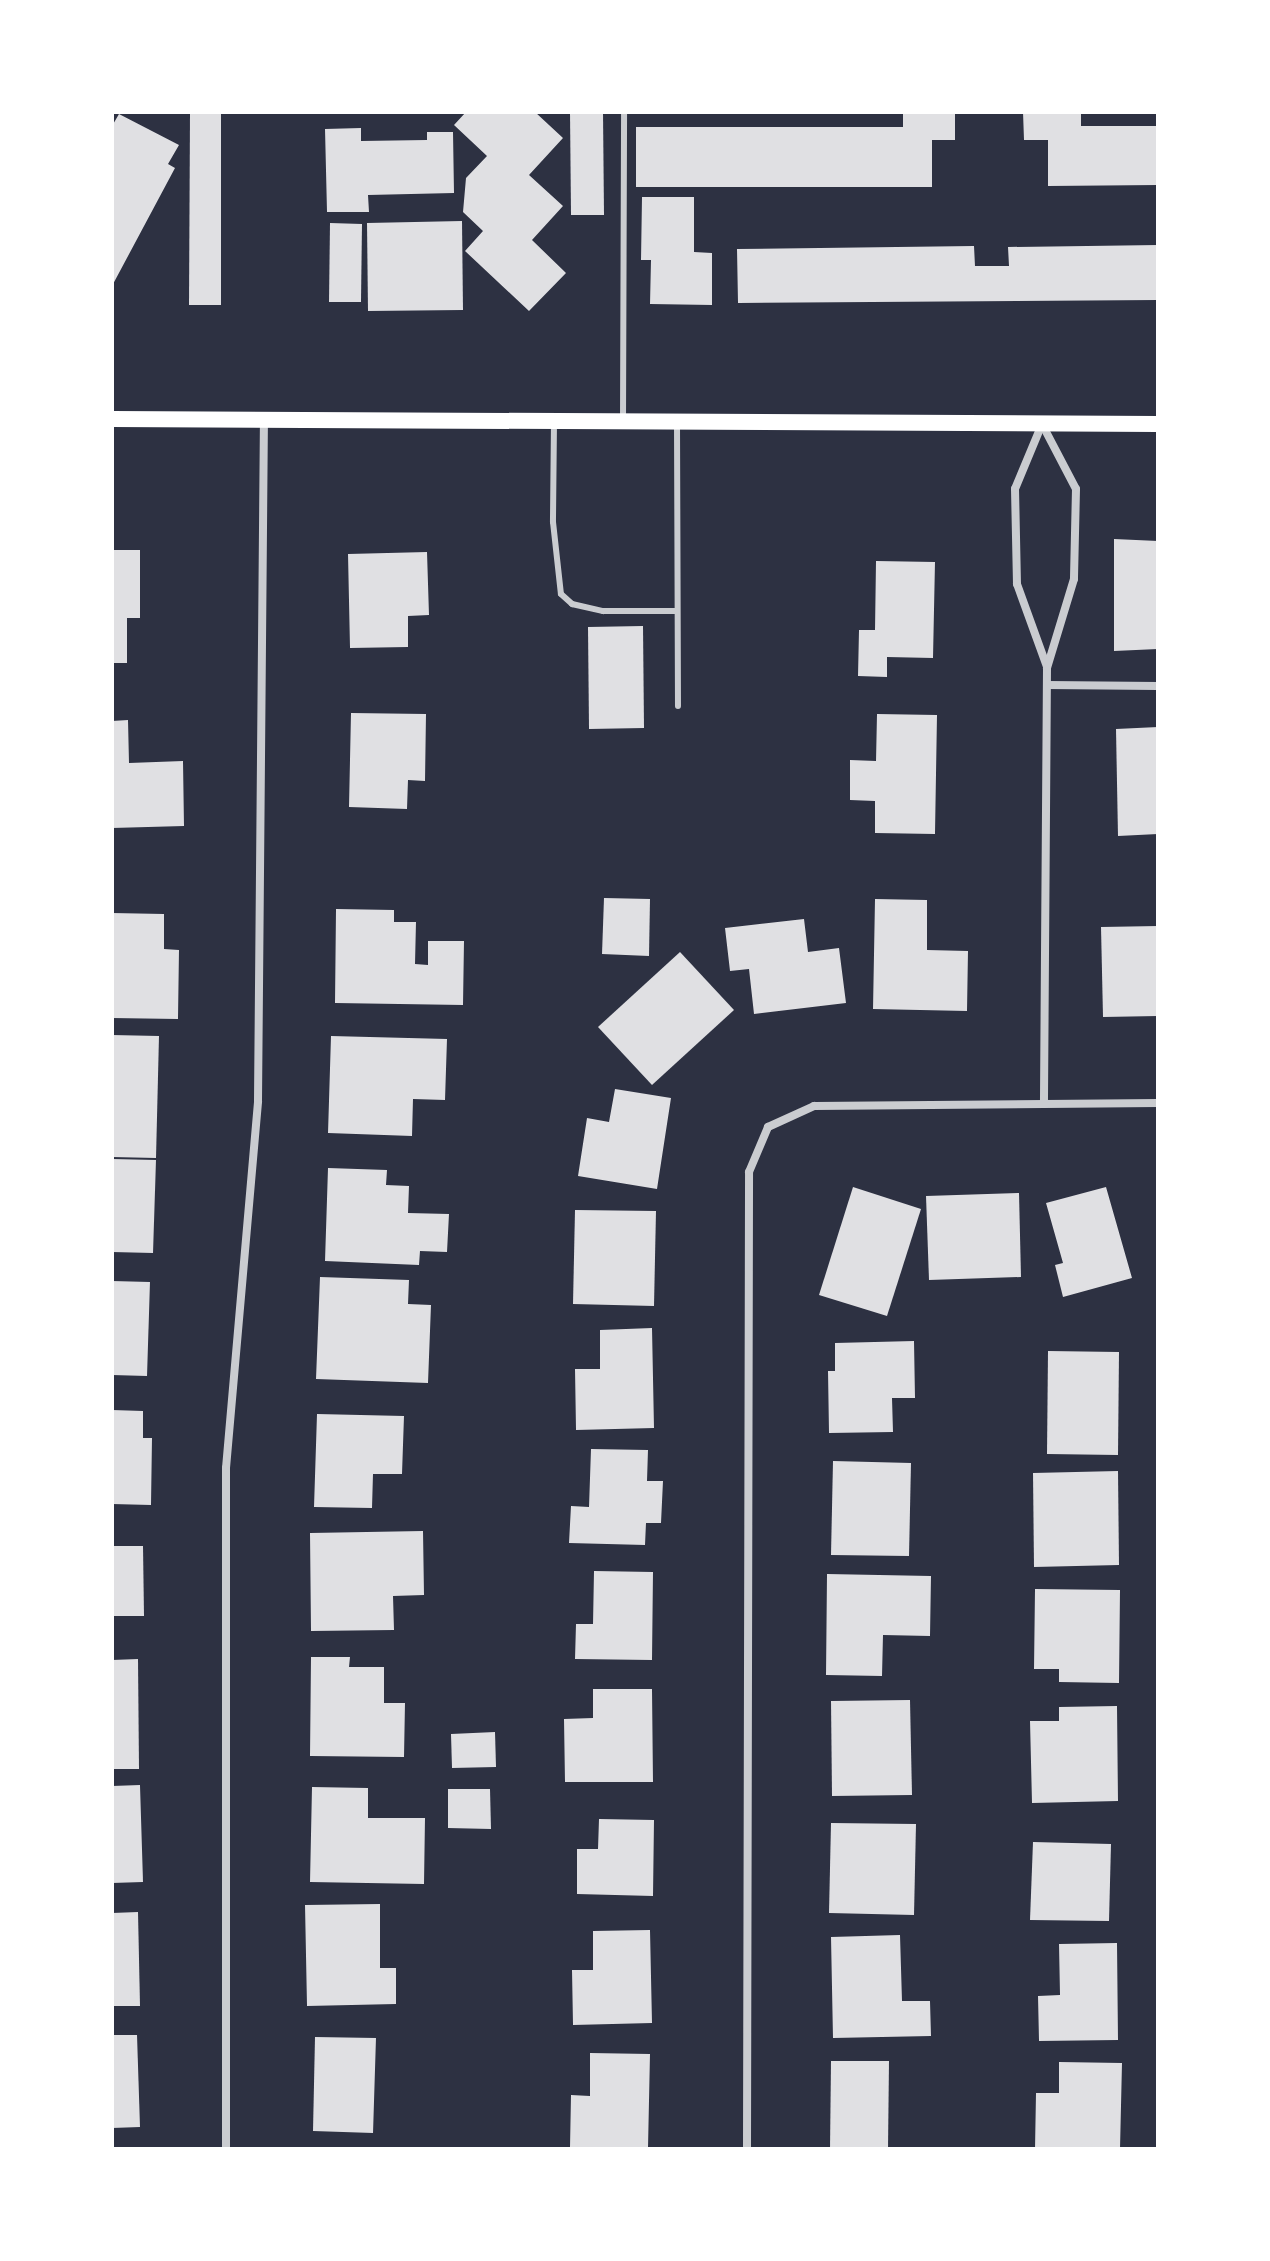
<!DOCTYPE html>
<html>
<head>
<meta charset="utf-8">
<style>
	body { margin:0 }
	#map { position:relative; width:1270px; height:2261px; overflow:hidden; background:#2d3142; font-family:Lato,sans-serif }
	div>[style] { position:absolute }
	[style*='--x'] { left:calc(var(--x)*1px); top:calc(var(--y)*1px); width:calc(var(--w)*1px); rotate:calc(var(--a)*1deg) }
	.building>* { inset:0; background:#e0e0e3 }
	.service>* { height:6px; margin:-3px; padding:0 3px; transform-origin:3px; border-radius:3px; background:#caccd0 }
	.minor>* { height:8px; margin:-4px; padding:0 4px; transform-origin:4px; border-radius:4px; background:#caccd0 }
	.secondary>* { height:16px; margin:-8px; padding:0 8px; transform-origin:8px; border-radius:8px; background:#fff }
	span { translate:-50% -50%; white-space:nowrap; text-align:center; line-height:1.15; -webkit-text-stroke:8px #fff; paint-order:stroke }
	.frame { position:absolute; inset:0; border:114px solid #fff; pointer-events:none }
</style>
</head>
<body>
<div id="map">
	<div class="building">
		<i style="clip-path:polygon(190px 112px,221px 112px,221px 305px,189px 305px)"></i>
		<i style="clip-path:polygon(466px 112px,535px 112px,563px 138px,529px 175px,563px 206px,532px 240px,566px 273px,529px 311px,465px 251px,483px 231px,463px 212px,466px 178px,487px 156px,454px 125px)"></i>
		<i style="clip-path:polygon(570px 112px,603px 112px,604px 215px,571px 215px)"></i>
		<i style="clip-path:polygon(903px 112px,955px 112px,955px 140px,932px 140px,932px 187px,636px 187px,636px 127px,903px 127px)"></i>
		<i style="clip-path:polygon(1023px 112px,1081px 112px,1081px 126px,1158px 126px,1158px 185px,1048px 186px,1048px 140px,1024px 140px)"></i>
		<i style="clip-path:polygon(119px 114px,179px 145px,168px 164px,175px 168px,112px 286px,112px 126px)"></i>
		<i style="clip-path:polygon(361px 128px,361px 141px,427px 140px,427px 132px,453px 132px,454px 193px,368px 195px,369px 212px,327px 212px,325px 129px)"></i>
		<i style="clip-path:polygon(642px 197px,694px 197px,694px 252px,712px 253px,712px 305px,650px 304px,651px 260px,641px 260px)"></i>
		<i style="clip-path:polygon(462px 221px,463px 310px,368px 311px,367px 223px)"></i>
		<i style="clip-path:polygon(330px 223px,362px 224px,361px 302px,329px 302px)"></i>
		<i style="clip-path:polygon(1158px 245px,1158px 300px,738px 303px,737px 249px,974px 246px,975px 266px,1009px 266px,1008px 247px)"></i>
		<i style="clip-path:polygon(1114px 539px,1158px 541px,1158px 649px,1114px 651px)"></i>
		<i style="clip-path:polygon(112px 550px,140px 550px,140px 618px,127px 618px,127px 663px,112px 663px)"></i>
		<i style="clip-path:polygon(427px 552px,429px 615px,408px 616px,408px 647px,350px 648px,348px 554px)"></i>
		<i style="clip-path:polygon(876px 561px,935px 562px,933px 658px,887px 657px,887px 677px,858px 676px,859px 630px,875px 630px)"></i>
		<i style="clip-path:polygon(643px 626px,644px 728px,589px 729px,588px 627px)"></i>
		<i style="clip-path:polygon(351px 713px,426px 714px,425px 781px,408px 780px,407px 809px,349px 807px)"></i>
		<i style="clip-path:polygon(877px 714px,937px 715px,935px 834px,875px 833px,875px 801px,850px 800px,850px 760px,876px 761px)"></i>
		<i style="clip-path:polygon(128px 720px,129px 763px,183px 761px,184px 826px,112px 828px,112px 721px)"></i>
		<i style="clip-path:polygon(1158px 727px,1158px 834px,1118px 836px,1116px 729px)"></i>
		<i style="clip-path:polygon(604px 898px,650px 899px,649px 956px,602px 954px)"></i>
		<i style="clip-path:polygon(875px 899px,927px 900px,927px 950px,968px 951px,967px 1011px,873px 1009px)"></i>
		<i style="clip-path:polygon(336px 909px,394px 910px,394px 922px,416px 922px,415px 964px,428px 965px,428px 941px,464px 941px,463px 1005px,335px 1003px)"></i>
		<i style="clip-path:polygon(112px 913px,164px 914px,164px 949px,179px 950px,178px 1019px,112px 1018px)"></i>
		<i style="clip-path:polygon(804px 919px,808px 952px,839px 948px,846px 1003px,754px 1014px,749px 969px,730px 971px,725px 928px)"></i>
		<i style="clip-path:polygon(1158px 926px,1158px 1016px,1103px 1017px,1101px 927px)"></i>
		<i style="clip-path:polygon(680px 952px,734px 1010px,652px 1085px,598px 1027px)"></i>
		<i style="clip-path:polygon(112px 1035px,159px 1036px,156px 1158px,112px 1157px)"></i>
		<i style="clip-path:polygon(331px 1036px,447px 1039px,445px 1100px,413px 1099px,412px 1136px,328px 1133px)"></i>
		<i style="clip-path:polygon(615px 1089px,671px 1098px,657px 1189px,578px 1176px,587px 1118px,609px 1122px)"></i>
		<i style="clip-path:polygon(112px 1159px,156px 1160px,153px 1253px,112px 1252px)"></i>
		<i style="clip-path:polygon(328px 1168px,387px 1170px,386px 1185px,409px 1186px,408px 1213px,449px 1214px,447px 1252px,420px 1251px,419px 1265px,325px 1261px)"></i>
		<i style="clip-path:polygon(853px 1187px,921px 1209px,887px 1316px,819px 1295px)"></i>
		<i style="clip-path:polygon(1106px 1187px,1132px 1278px,1063px 1297px,1055px 1265px,1063px 1263px,1046px 1203px)"></i>
		<i style="clip-path:polygon(1019px 1193px,1021px 1277px,929px 1280px,926px 1196px)"></i>
		<i style="clip-path:polygon(575px 1210px,656px 1211px,654px 1306px,573px 1304px)"></i>
		<i style="clip-path:polygon(320px 1277px,409px 1280px,408px 1304px,431px 1305px,428px 1383px,316px 1379px)"></i>
		<i style="clip-path:polygon(112px 1281px,150px 1282px,147px 1376px,112px 1375px)"></i>
		<i style="clip-path:polygon(652px 1328px,654px 1428px,576px 1430px,575px 1369px,600px 1369px,600px 1330px)"></i>
		<i style="clip-path:polygon(914px 1341px,915px 1398px,892px 1398px,893px 1432px,829px 1433px,828px 1371px,835px 1371px,835px 1343px)"></i>
		<i style="clip-path:polygon(1048px 1351px,1119px 1352px,1118px 1455px,1047px 1454px)"></i>
		<i style="clip-path:polygon(112px 1410px,143px 1411px,143px 1438px,152px 1438px,151px 1505px,112px 1504px)"></i>
		<i style="clip-path:polygon(317px 1414px,404px 1416px,402px 1474px,373px 1474px,372px 1508px,314px 1507px)"></i>
		<i style="clip-path:polygon(591px 1449px,648px 1450px,647px 1481px,663px 1481px,661px 1523px,646px 1523px,645px 1545px,569px 1543px,571px 1506px,589px 1507px)"></i>
		<i style="clip-path:polygon(833px 1461px,911px 1463px,909px 1556px,831px 1555px)"></i>
		<i style="clip-path:polygon(1118px 1471px,1119px 1565px,1034px 1567px,1033px 1473px)"></i>
		<i style="clip-path:polygon(423px 1531px,424px 1595px,393px 1596px,394px 1630px,311px 1631px,310px 1533px)"></i>
		<i style="clip-path:polygon(112px 1546px,143px 1546px,144px 1616px,112px 1616px)"></i>
		<i style="clip-path:polygon(594px 1571px,653px 1572px,652px 1660px,575px 1659px,576px 1624px,593px 1624px)"></i>
		<i style="clip-path:polygon(827px 1574px,931px 1576px,930px 1636px,883px 1635px,882px 1676px,826px 1675px)"></i>
		<i style="clip-path:polygon(1035px 1589px,1120px 1590px,1119px 1683px,1059px 1682px,1059px 1669px,1034px 1669px)"></i>
		<i style="clip-path:polygon(311px 1657px,350px 1657px,349px 1667px,384px 1667px,384px 1703px,405px 1703px,404px 1757px,310px 1756px)"></i>
		<i style="clip-path:polygon(138px 1659px,139px 1769px,112px 1769px,112px 1660px)"></i>
		<i style="clip-path:polygon(593px 1689px,652px 1689px,653px 1782px,565px 1782px,564px 1719px,593px 1718px)"></i>
		<i style="clip-path:polygon(910px 1700px,912px 1795px,832px 1796px,831px 1701px)"></i>
		<i style="clip-path:polygon(1117px 1706px,1118px 1801px,1032px 1803px,1030px 1721px,1059px 1721px,1059px 1707px)"></i>
		<i style="clip-path:polygon(495px 1732px,496px 1767px,452px 1768px,451px 1734px)"></i>
		<i style="clip-path:polygon(140px 1785px,143px 1882px,112px 1883px,112px 1786px)"></i>
		<i style="clip-path:polygon(312px 1787px,368px 1788px,368px 1818px,425px 1818px,424px 1884px,310px 1882px)"></i>
		<i style="clip-path:polygon(448px 1789px,490px 1789px,491px 1829px,448px 1828px)"></i>
		<i style="clip-path:polygon(599px 1819px,654px 1820px,653px 1896px,577px 1894px,577px 1849px,598px 1849px)"></i>
		<i style="clip-path:polygon(831px 1823px,916px 1824px,914px 1915px,829px 1913px)"></i>
		<i style="clip-path:polygon(1033px 1842px,1111px 1844px,1109px 1921px,1030px 1920px)"></i>
		<i style="clip-path:polygon(380px 1904px,380px 1968px,396px 1968px,396px 2004px,307px 2006px,305px 1905px)"></i>
		<i style="clip-path:polygon(138px 1912px,140px 2006px,112px 2006px,112px 1913px)"></i>
		<i style="clip-path:polygon(650px 1930px,652px 2023px,573px 2025px,572px 1970px,593px 1970px,593px 1931px)"></i>
		<i style="clip-path:polygon(900px 1935px,902px 2001px,930px 2001px,931px 2036px,833px 2038px,831px 1937px)"></i>
		<i style="clip-path:polygon(1117px 1943px,1118px 2040px,1039px 2041px,1038px 1996px,1060px 1995px,1059px 1944px)"></i>
		<i style="clip-path:polygon(112px 2035px,137px 2035px,140px 2127px,112px 2128px)"></i>
		<i style="clip-path:polygon(315px 2037px,376px 2038px,373px 2133px,313px 2131px)"></i>
		<i style="clip-path:polygon(590px 2053px,650px 2054px,648px 2148px,570px 2147px,571px 2095px,590px 2096px)"></i>
		<i style="clip-path:polygon(831px 2061px,889px 2061px,888px 2149px,830px 2149px)"></i>
		<i style="clip-path:polygon(1059px 2062px,1122px 2063px,1120px 2149px,1035px 2149px,1036px 2093px,1059px 2093px)"></i>
	</div>
	<div class="service">
		<i style="--x:623;--y:420;--w:308;--a:-89.8"></i>
		<i style="--x:554;--y:422;--w:100;--a:90.6"></i>
		<i style="--x:553;--y:522;--w:72;--a:83.7"></i>
		<i style="--x:561;--y:594;--w:15;--a:42"></i>
		<i style="--x:572;--y:604;--w:32;--a:13"></i>
		<i style="--x:603;--y:611;--w:74;--a:0"></i>
		<i style="--x:677;--y:422;--w:284;--a:89.8"></i>
	</div>
	<div class="minor">
		<i style="--x:1042;--y:424;--w:73;--a:62.4"></i>
		<i style="--x:1076;--y:489;--w:90;--a:91.3"></i>
		<i style="--x:1074;--y:579;--w:93;--a:106.9"></i>
		<i style="--x:1047;--y:668;--w:436;--a:90.4"></i>
		<i style="--x:1042;--y:424;--w:70;--a:112.6"></i>
		<i style="--x:1015;--y:489;--w:95;--a:88.8"></i>
		<i style="--x:1017;--y:584;--w:88;--a:70.1"></i>
		<i style="--x:1047;--y:685;--w:111;--a:0.5"></i>
		<i style="--x:226;--y:2149;--w:681;--a:-90"></i>
		<i style="--x:226;--y:1468;--w:368;--a:-85"></i>
		<i style="--x:258;--y:1101;--w:681;--a:-89.5"></i>
		<i style="--x:747;--y:2149;--w:977;--a:-89.88"></i>
		<i style="--x:749;--y:1172;--w:49;--a:-67.1"></i>
		<i style="--x:768;--y:1127;--w:51;--a:-24.5"></i>
		<i style="--x:814;--y:1106;--w:344;--a:-0.5"></i>
	</div>
	<div class="secondary">
		<i style="--x:112;--y:419;--w:1046;--a:0.27"></i>
	</div>
	<div class="frame"></div>
</div>
</body>
</html>
